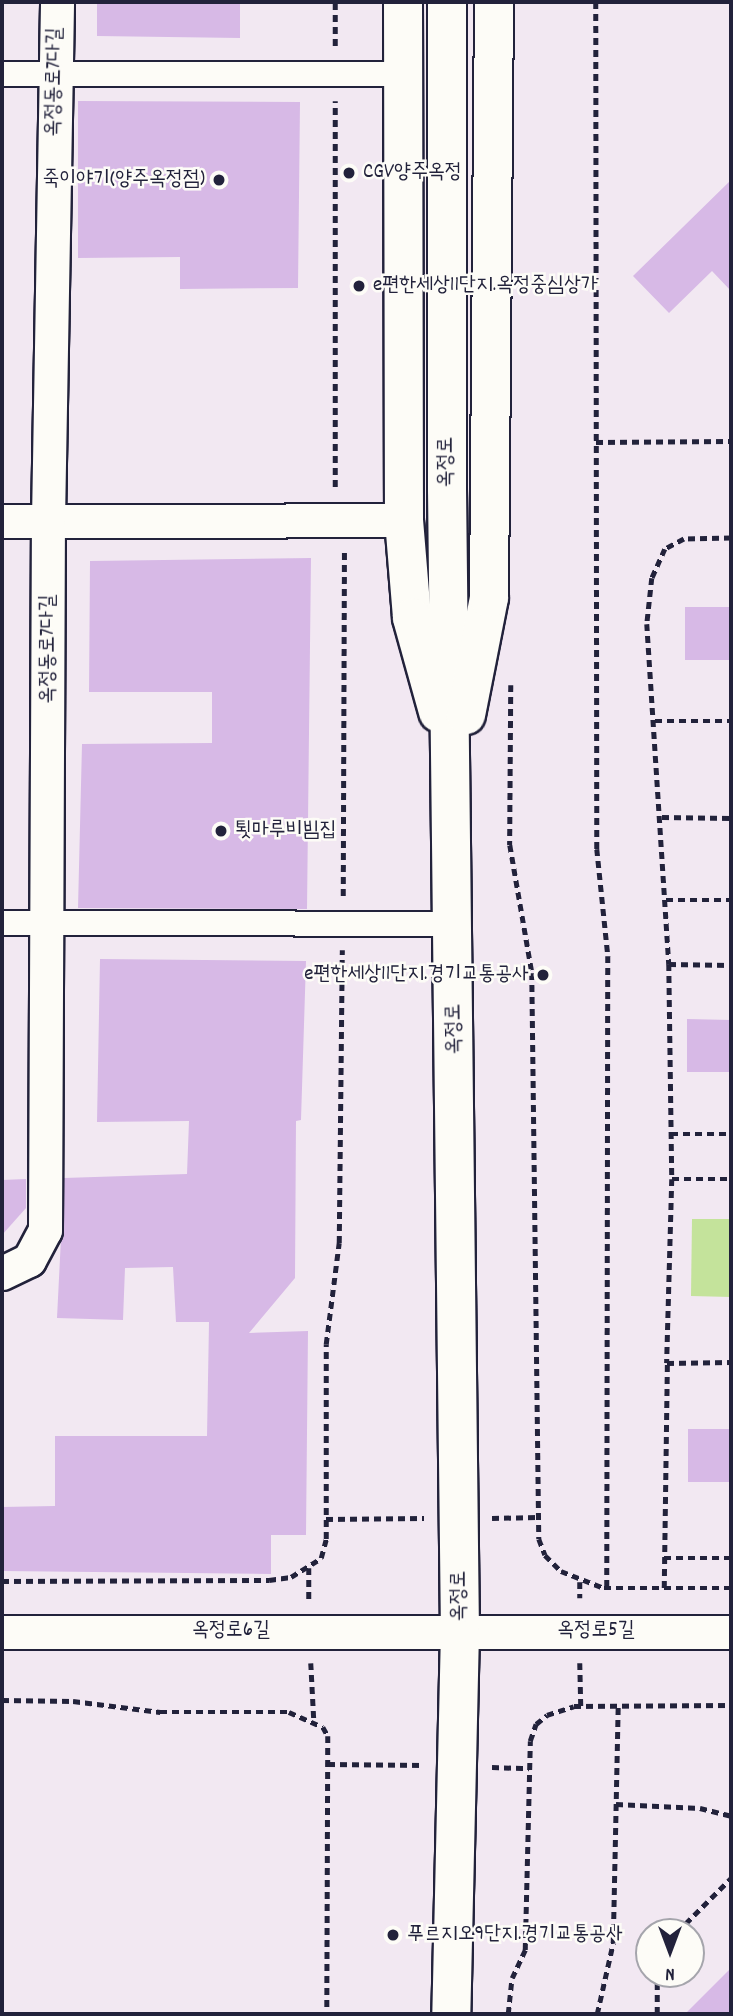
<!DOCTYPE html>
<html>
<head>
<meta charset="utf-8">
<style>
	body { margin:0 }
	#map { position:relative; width:733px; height:2016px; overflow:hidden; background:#f2e8f2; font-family:Dekko,"Poor Story",sans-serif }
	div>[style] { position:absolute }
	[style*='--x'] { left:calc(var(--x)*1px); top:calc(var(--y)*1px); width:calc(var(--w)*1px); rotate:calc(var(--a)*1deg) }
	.green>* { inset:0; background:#c4e39b }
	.building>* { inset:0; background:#d7b9e6 }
	.path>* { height:4.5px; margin-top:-2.25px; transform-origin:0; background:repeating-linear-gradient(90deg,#22223b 0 7px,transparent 0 12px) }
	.roads { filter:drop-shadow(2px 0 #22223b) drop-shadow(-2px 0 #22223b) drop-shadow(0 2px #22223b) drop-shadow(0 -2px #22223b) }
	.pedestrian>* { height:24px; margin:-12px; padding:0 12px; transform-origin:12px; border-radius:12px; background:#fdfcf7 }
	.minor>* { height:33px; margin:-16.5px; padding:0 16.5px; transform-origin:16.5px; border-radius:16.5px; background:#fdfcf7 }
	.secondary>* { height:38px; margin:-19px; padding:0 19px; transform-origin:19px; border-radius:19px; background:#fdfcf7 }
	.dots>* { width:19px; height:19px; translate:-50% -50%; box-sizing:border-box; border:4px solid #fdfcf7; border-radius:50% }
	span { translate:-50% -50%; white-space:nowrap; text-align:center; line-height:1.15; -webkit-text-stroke:5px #fdfcf7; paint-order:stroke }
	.street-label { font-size:21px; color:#22223b }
	.poi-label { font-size:21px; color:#22223b }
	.left { translate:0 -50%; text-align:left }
	.right { translate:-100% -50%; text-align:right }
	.frame { position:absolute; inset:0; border:4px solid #22223b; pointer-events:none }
	.north { position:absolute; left:635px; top:1918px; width:70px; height:70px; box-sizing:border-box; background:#fdfcf7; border:2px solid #a5a5ac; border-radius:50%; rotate:180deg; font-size:19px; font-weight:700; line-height:28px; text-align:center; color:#22223b }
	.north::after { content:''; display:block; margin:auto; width:24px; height:32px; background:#22223b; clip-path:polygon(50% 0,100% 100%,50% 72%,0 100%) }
</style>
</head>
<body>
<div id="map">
	<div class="green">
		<i style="clip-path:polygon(692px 1219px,731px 1219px,731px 1297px,691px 1296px)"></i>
	</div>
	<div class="building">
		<i style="clip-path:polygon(97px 2px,240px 2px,240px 38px,97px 36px)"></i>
		<i style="clip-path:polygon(78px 101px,300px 102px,298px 288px,180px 289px,180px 257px,78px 258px)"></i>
		<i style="clip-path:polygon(731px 180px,731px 291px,712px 271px,669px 313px,633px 276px)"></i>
		<i style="clip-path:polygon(311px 558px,307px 909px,78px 908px,82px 744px,212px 743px,212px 692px,89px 692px,90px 561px)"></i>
		<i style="clip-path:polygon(685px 607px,731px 607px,731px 660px,685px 660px)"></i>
		<i style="clip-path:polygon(100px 959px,306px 961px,301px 1120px,296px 1121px,295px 1278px,249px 1333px,308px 1331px,306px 1535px,271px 1535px,271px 1574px,2px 1571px,2px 1507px,55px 1506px,55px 1436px,207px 1436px,209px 1322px,176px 1322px,173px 1267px,125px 1268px,123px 1320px,57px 1318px,64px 1178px,187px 1174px,189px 1121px,97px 1122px)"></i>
		<i style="clip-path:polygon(687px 1019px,731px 1020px,731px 1072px,687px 1072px)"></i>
		<i style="clip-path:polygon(26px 1179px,26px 1208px,2px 1235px,2px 1180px)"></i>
		<i style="clip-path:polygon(688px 1429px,731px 1429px,731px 1482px,688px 1482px)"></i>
		<i style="clip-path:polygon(731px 1968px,731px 2014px,685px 2014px)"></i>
	</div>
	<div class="path">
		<i style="--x:596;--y:2;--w:847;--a:89.93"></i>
		<i style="--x:597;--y:849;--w:108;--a:84.1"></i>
		<i style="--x:608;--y:956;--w:632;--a:90.09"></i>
		<i style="--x:335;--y:46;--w:44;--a:-90"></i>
		<i style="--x:596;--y:442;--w:135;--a:-0.4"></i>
		<i style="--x:335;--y:487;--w:386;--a:-90"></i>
		<i style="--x:731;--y:538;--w:47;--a:178.8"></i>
		<i style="--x:684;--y:539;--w:21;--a:152"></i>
		<i style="--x:665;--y:549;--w:32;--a:114"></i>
		<i style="--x:652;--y:578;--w:46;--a:96.2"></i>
		<i style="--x:647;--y:624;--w:341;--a:86.3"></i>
		<i style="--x:669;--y:964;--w:215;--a:89.2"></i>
		<i style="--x:672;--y:1179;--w:184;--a:91.6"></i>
		<i style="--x:667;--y:1363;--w:64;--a:-0.9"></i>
		<i style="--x:511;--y:685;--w:160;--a:90.4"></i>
		<i style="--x:510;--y:845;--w:130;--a:80.2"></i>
		<i style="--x:532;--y:973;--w:566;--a:89.29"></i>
		<i style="--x:539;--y:1539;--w:17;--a:69"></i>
		<i style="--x:545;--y:1555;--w:23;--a:45"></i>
		<i style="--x:561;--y:1571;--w:46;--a:21.6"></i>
		<i style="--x:604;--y:1588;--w:127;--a:0"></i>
		<i style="--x:655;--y:721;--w:76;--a:0"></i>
		<i style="--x:662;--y:817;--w:69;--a:0.8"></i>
		<i style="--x:343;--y:896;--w:345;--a:-89.8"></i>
		<i style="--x:666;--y:900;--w:65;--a:0"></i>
		<i style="--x:669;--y:964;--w:62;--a:0.9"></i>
		<i style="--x:671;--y:1134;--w:60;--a:0"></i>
		<i style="--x:672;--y:1179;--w:59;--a:0"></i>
		<i style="--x:492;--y:1518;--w:45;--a:-1.3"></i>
		<i style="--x:326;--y:1519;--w:98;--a:-0.6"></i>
		<i style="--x:664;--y:1558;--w:67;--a:0"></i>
		<i style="--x:309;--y:1568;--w:31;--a:90"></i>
		<i style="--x:2;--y:1581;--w:267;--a:-0.2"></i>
		<i style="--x:269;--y:1580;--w:22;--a:-8"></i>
		<i style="--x:291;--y:1577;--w:36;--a:-32"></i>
		<i style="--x:321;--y:1558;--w:20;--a:-75"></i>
		<i style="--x:326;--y:1539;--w:195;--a:-90"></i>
		<i style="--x:326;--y:1344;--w:102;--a:-82.7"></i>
		<i style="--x:339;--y:1243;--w:293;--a:-89.4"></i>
		<i style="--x:580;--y:1582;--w:16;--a:90"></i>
		<i style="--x:664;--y:1588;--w:225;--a:-89.2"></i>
		<i style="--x:311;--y:1663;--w:57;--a:87"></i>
		<i style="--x:580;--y:1663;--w:43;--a:88.7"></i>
		<i style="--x:2;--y:1700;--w:71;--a:0.8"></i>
		<i style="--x:73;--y:1701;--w:88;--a:7.2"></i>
		<i style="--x:160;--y:1712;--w:129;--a:0"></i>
		<i style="--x:289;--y:1712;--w:37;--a:24"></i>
		<i style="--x:323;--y:1727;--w:10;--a:61"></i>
		<i style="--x:328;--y:1736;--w:278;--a:90.2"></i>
		<i style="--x:328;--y:1764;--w:96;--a:0.6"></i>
		<i style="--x:492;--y:1767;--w:37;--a:2"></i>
		<i style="--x:616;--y:1804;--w:84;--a:2.7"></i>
		<i style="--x:700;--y:1808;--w:32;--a:14"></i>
		<i style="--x:677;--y:1932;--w:76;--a:-45"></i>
		<i style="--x:508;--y:2014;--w:36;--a:-84"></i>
		<i style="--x:512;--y:1978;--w:31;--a:-65"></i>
		<i style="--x:525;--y:1950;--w:209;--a:-88.6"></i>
		<i style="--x:530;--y:1741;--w:18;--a:-71"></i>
		<i style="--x:536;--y:1724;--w:14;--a:-39"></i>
		<i style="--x:547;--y:1715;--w:28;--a:-18"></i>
		<i style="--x:574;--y:1706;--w:157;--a:-0.4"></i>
		<i style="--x:597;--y:2014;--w:73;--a:-77.3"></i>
		<i style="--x:613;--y:1943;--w:237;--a:-88.8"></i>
		<i style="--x:657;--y:2014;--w:40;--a:-90"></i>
	</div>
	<div class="roads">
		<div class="pedestrian">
			<i style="--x:2;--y:74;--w:402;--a:0"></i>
			<i style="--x:2;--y:923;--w:452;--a:0.1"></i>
		</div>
		<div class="minor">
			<i style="--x:2;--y:521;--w:402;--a:-0.1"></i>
			<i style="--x:2;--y:1273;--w:30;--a:-26"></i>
			<i style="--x:29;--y:1260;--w:34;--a:-62"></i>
			<i style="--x:45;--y:1230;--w:710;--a:-89.76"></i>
			<i style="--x:48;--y:520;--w:518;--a:-89"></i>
			<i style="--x:2;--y:1632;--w:729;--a:0"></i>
		</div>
		<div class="secondary">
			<i style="--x:403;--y:2;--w:518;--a:89.89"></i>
			<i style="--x:404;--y:520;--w:98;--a:85.3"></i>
			<i style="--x:412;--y:618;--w:98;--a:74.5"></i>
			<i style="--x:447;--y:2;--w:487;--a:90"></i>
			<i style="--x:447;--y:489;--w:1142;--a:89.35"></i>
			<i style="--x:460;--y:1631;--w:383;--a:91.3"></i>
			<i style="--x:466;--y:715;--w:119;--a:-78.9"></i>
			<i style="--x:489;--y:598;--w:596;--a:-89.52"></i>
		</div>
	</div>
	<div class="dots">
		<i style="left:349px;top:173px;background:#22223b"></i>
		<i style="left:219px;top:180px;background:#22223b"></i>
		<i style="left:359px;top:286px;background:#22223b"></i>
		<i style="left:221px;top:831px;background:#22223b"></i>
		<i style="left:543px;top:975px;background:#22223b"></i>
		<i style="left:393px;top:1935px;background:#22223b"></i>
	</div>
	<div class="street-label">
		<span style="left:55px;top:82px;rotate:-89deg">옥정동로7다길</span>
		<span style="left:447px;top:462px;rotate:-90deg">옥정로</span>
		<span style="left:49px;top:649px;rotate:-90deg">옥정동로7다길</span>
		<span style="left:455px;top:1029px;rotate:-91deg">옥정로</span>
		<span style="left:460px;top:1596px;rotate:-90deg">옥정로</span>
		<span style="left:231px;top:1631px">옥정로6길</span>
		<span style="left:596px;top:1631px">옥정로5길</span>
	</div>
	<div class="poi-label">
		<span class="left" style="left:363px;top:173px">CGV양주옥정</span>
		<span class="right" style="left:205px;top:180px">죽이야기(양주옥정점)</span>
		<span class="left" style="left:373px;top:286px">e편한세상11단지.옥정중심상가</span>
		<span class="left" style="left:235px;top:831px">툇마루비빔집</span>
		<span class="right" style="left:529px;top:975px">e편한세상11단지.경기교통공사</span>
		<span class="left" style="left:407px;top:1935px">푸르지오9단지.경기교통공사</span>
	</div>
	<div class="frame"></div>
	<div class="north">N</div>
</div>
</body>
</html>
